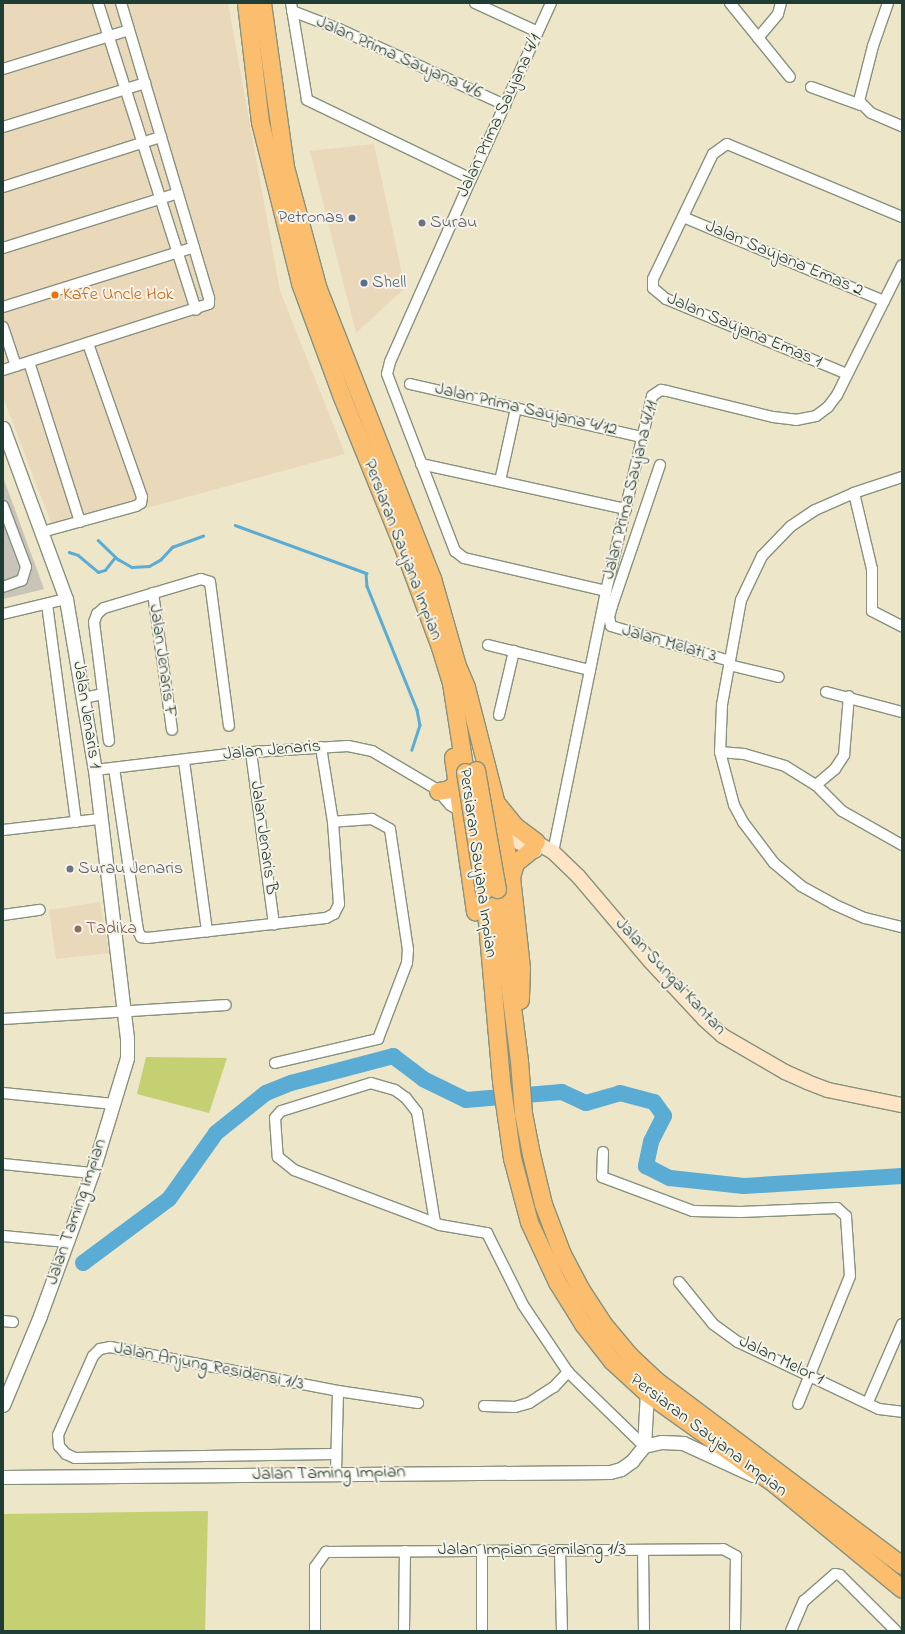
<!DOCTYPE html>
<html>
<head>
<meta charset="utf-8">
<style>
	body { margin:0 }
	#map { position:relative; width:905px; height:1634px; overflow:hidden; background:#ede6c8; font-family:"Indie Flower",sans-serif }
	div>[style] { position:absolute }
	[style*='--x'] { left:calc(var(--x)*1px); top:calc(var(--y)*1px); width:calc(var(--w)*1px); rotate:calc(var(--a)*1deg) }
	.built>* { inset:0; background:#ead8ba }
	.industrial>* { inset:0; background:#cac3b8 }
	.green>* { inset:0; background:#c4d072 }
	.stream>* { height:2.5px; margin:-1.25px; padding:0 1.25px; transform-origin:1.25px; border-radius:1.25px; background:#5aacd5 }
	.river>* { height:16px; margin:-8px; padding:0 8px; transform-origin:8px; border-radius:8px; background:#5aacd5 }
	.roads { filter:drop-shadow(1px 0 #86927e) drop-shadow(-1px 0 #86927e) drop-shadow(0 1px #86927e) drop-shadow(0 -1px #86927e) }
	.minor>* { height:10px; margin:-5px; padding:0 5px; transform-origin:5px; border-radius:5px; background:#fff }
	.tertiary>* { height:13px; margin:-6.5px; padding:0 6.5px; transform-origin:6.5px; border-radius:6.5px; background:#fff }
	.secondary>* { height:14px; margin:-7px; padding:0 7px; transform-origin:7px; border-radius:7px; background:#fde5c5 }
	.trunk>* { height:17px; margin:-8.5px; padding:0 8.5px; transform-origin:8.5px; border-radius:8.5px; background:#fabe6e }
	.bridges { filter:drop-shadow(1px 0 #86927e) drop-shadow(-1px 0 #86927e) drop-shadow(0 1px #86927e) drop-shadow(0 -1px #86927e) }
	.trunk-bridge>* { height:17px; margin:-8.5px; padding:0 8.5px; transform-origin:8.5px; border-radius:8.5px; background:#fabe6e }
	.dots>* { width:11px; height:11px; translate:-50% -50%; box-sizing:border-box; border:2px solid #f7f3e8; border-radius:50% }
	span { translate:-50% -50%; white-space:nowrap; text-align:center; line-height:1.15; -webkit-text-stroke:4px #f7f3e8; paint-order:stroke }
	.street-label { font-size:18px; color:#1f3d34 }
	.service-label { font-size:18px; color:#4e5e75 }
	.right { translate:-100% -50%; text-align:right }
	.left { translate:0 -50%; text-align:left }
	.worship-label { font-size:18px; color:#5b616d }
	.food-label { font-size:18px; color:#c56008 }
	.education-label { font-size:18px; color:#785e54 }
	.frame { position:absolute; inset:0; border:4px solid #1f3d34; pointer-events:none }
</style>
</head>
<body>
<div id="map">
	<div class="built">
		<i style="clip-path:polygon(3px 3px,228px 3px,280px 291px,345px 454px,55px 533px,3px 397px)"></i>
		<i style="clip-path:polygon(374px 144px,405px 288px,356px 333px,310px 151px)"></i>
		<i style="clip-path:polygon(100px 902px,109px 953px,56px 959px,49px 910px)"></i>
	</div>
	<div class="industrial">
		<i style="clip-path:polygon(3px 477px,44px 589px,3px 599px)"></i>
	</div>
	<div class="green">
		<i style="clip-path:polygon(146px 1057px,227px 1058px,209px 1113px,137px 1094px)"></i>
		<i style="clip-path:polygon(208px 1511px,205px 1631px,3px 1631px,3px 1514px)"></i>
	</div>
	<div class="stream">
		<i style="--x:235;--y:525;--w:140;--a:20.1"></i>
		<i style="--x:366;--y:573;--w:13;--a:86"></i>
		<i style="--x:367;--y:586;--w:134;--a:68"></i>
		<i style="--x:417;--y:710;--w:15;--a:79"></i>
		<i style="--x:420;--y:725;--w:26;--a:108"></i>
		<i style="--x:98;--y:540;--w:28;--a:44"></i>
		<i style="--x:118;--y:559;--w:16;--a:30"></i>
		<i style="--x:132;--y:567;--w:17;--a:-3"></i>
		<i style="--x:149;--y:566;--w:13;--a:-29"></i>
		<i style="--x:160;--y:560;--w:18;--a:-47"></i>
		<i style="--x:172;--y:547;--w:33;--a:-20"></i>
		<i style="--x:69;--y:552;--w:9;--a:18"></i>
		<i style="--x:78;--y:555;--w:26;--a:40"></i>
		<i style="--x:98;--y:572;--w:7;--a:-16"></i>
		<i style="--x:105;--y:570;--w:16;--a:-52"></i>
	</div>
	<div class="river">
		<i style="--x:83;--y:1263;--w:107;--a:-36.7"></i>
		<i style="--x:169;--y:1199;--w:81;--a:-54.5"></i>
		<i style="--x:216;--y:1133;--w:64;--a:-38.7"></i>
		<i style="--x:266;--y:1093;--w:27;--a:-22"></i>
		<i style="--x:291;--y:1083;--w:106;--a:-14.8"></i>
		<i style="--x:393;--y:1056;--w:38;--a:37"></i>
		<i style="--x:423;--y:1079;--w:48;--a:26"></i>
		<i style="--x:466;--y:1100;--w:96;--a:-4.8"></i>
		<i style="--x:562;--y:1092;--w:26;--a:25"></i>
		<i style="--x:586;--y:1103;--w:35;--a:-16"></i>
		<i style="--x:620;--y:1093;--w:35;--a:15"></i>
		<i style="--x:654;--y:1102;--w:17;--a:54"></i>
		<i style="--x:664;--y:1116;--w:29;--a:117"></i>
		<i style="--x:651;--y:1142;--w:25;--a:102"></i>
		<i style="--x:646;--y:1166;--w:27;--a:27"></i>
		<i style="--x:670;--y:1178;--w:74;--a:6.2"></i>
		<i style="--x:744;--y:1186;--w:158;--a:-3.6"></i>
	</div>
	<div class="roads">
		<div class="minor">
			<i style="--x:98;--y:3;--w:322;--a:72.3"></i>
			<i style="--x:291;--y:3;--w:98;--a:80.6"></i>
			<i style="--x:307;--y:100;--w:182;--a:25.7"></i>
			<i style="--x:475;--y:3;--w:69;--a:24.7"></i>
			<i style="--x:551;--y:3;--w:193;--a:114.4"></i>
			<i style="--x:471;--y:179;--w:200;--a:113.9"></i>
			<i style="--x:390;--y:362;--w:12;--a:104"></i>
			<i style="--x:387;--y:374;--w:190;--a:69"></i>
			<i style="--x:455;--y:551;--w:11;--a:38"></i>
			<i style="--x:464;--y:558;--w:146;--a:13.1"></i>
			<i style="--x:730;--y:3;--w:95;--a:51"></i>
			<i style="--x:888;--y:3;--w:46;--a:109.2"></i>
			<i style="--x:873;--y:46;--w:57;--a:104.3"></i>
			<i style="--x:859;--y:101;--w:17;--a:45"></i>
			<i style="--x:871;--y:113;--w:34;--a:23"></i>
			<i style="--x:292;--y:11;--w:50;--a:21"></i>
			<i style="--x:339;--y:29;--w:183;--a:24.6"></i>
			<i style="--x:758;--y:38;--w:31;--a:-50"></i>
			<i style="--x:778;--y:14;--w:11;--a:-75"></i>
			<i style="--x:3;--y:69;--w:132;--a:-17.2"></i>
			<i style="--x:811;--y:87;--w:53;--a:19.8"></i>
			<i style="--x:3;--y:127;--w:149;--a:-17.2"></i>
			<i style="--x:3;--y:187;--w:166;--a:-17.6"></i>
			<i style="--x:683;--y:217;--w:218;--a:22.7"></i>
			<i style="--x:3;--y:248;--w:183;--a:-17.4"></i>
			<i style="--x:3;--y:307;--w:200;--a:-17.4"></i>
			<i style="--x:3;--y:327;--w:41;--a:71.6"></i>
			<i style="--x:29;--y:362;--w:168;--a:72.3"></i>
			<i style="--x:3;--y:370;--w:216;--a:-17.8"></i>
			<i style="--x:209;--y:304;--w:6;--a:-90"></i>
			<i style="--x:209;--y:298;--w:308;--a:-106.6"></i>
			<i style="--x:847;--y:374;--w:196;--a:-157.5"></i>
			<i style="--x:666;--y:299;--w:17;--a:-140"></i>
			<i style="--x:653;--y:288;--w:9;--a:-90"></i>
			<i style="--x:653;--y:279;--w:139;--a:-64.4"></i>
			<i style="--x:713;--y:154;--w:17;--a:-36"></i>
			<i style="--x:727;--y:144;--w:190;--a:22.6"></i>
			<i style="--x:410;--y:384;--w:238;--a:12.9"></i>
			<i style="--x:421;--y:464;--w:210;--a:12.4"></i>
			<i style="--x:660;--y:465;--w:149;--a:108.8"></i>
			<i style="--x:612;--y:606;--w:11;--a:105"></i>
			<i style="--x:609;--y:617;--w:9;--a:77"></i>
			<i style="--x:611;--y:626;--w:124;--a:16.4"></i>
			<i style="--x:902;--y:477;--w:51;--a:161.6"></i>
			<i style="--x:854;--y:493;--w:43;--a:156.4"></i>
			<i style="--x:815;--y:510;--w:29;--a:146"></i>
			<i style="--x:791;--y:526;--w:42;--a:134"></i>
			<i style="--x:762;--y:556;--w:49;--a:115.5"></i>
			<i style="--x:741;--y:600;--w:107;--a:100.3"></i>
			<i style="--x:722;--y:705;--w:47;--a:92.4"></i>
			<i style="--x:720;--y:752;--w:55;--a:75.2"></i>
			<i style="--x:734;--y:805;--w:19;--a:62"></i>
			<i style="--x:743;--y:822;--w:51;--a:52.9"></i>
			<i style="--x:774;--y:863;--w:35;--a:40"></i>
			<i style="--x:801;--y:886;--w:37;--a:29"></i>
			<i style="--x:833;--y:904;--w:35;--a:24"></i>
			<i style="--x:865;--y:918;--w:38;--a:14"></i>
			<i style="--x:500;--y:481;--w:75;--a:-77.6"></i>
			<i style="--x:854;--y:493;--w:78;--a:76.7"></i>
			<i style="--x:872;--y:569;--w:42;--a:90"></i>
			<i style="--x:872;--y:611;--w:34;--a:27"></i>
			<i style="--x:3;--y:506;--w:65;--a:69.3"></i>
			<i style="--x:26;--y:567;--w:14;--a:107"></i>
			<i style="--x:22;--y:580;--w:20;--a:160"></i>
			<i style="--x:42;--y:532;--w:98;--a:-15.5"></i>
			<i style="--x:136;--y:506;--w:6;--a:-31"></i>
			<i style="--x:141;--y:503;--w:6;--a:-81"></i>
			<i style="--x:142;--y:497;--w:162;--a:-109.4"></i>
			<i style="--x:153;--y:593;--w:138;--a:82.1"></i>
			<i style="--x:47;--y:604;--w:220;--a:82.4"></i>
			<i style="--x:3;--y:614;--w:65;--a:-13.4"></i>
			<i style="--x:488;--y:645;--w:105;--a:13.8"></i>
			<i style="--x:729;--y:665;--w:51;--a:13.5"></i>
			<i style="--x:826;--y:692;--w:79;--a:14.7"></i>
			<i style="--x:83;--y:698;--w:20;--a:-11"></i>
			<i style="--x:499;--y:715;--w:66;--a:-76.8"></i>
			<i style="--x:109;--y:741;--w:120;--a:-97.2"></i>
			<i style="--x:94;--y:622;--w:9;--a:-69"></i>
			<i style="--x:97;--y:614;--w:9;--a:-41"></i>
			<i style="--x:104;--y:608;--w:101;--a:-16.6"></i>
			<i style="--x:201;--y:579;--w:9;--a:18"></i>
			<i style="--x:210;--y:582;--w:145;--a:82.5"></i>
			<i style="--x:251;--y:752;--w:174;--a:82.4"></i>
			<i style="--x:720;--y:752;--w:24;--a:5"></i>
			<i style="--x:744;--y:754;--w:43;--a:16.3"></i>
			<i style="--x:785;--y:766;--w:36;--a:32"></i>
			<i style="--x:816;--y:785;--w:37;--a:45"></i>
			<i style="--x:842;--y:811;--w:69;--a:29.5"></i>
			<i style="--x:184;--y:761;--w:172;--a:82.3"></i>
			<i style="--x:114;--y:768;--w:165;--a:81.6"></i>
			<i style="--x:138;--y:931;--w:7;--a:63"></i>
			<i style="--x:141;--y:937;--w:6;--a:9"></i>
			<i style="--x:147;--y:938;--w:180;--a:-6.4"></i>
			<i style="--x:326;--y:918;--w:9;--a:-27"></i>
			<i style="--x:334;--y:914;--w:11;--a:-63"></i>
			<i style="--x:339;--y:904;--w:82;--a:-94.2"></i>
			<i style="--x:333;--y:822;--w:76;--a:-99.1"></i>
			<i style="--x:95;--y:770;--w:143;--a:-6.8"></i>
			<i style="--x:237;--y:753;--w:111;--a:-3.6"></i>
			<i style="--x:348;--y:746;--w:25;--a:12"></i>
			<i style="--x:372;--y:751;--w:82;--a:30.6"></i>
			<i style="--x:816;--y:785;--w:25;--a:-40"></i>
			<i style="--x:835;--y:769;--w:17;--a:-57"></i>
			<i style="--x:844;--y:755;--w:59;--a:-85.2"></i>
			<i style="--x:438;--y:791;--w:18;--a:49"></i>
			<i style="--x:450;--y:805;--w:14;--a:30"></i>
			<i style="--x:3;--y:830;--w:98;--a:-6.5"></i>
			<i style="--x:553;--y:852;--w:266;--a:-78.5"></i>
			<i style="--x:606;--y:591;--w:200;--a:-76.7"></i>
			<i style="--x:652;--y:396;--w:11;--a:-34"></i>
			<i style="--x:661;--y:390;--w:6;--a:9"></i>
			<i style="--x:667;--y:391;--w:109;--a:13.8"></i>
			<i style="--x:773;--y:417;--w:23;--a:7"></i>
			<i style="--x:796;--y:420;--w:20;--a:-11"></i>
			<i style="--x:816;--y:416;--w:15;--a:-37"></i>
			<i style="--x:828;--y:407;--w:15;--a:-53"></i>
			<i style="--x:837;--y:395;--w:145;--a:-63.4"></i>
			<i style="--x:3;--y:915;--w:37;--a:-8"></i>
			<i style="--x:3;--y:1019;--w:223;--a:-3.6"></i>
			<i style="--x:275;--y:1063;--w:106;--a:-13.1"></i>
			<i style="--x:378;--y:1039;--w:81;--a:-69.1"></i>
			<i style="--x:407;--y:963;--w:13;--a:-86"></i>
			<i style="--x:408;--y:950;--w:122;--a:-98.5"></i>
			<i style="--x:390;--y:829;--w:21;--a:-151"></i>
			<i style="--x:372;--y:819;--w:39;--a:176"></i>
			<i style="--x:3;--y:1093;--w:111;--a:5.7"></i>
			<i style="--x:603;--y:1152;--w:25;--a:92"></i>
			<i style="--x:602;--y:1177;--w:97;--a:20.5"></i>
			<i style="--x:693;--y:1211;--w:48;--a:1.2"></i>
			<i style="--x:741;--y:1212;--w:96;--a:-2.4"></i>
			<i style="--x:837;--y:1208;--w:12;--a:42"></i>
			<i style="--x:846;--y:1216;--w:60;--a:86.2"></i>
			<i style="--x:850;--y:1276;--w:138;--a:112.1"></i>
			<i style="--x:3;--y:1164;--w:89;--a:5.8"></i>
			<i style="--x:435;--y:1223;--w:112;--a:-99.2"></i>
			<i style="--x:417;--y:1112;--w:18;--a:-128"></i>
			<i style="--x:406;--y:1098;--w:14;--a:-144"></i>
			<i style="--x:395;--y:1090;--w:25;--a:-164"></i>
			<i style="--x:371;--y:1083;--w:94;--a:162.7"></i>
			<i style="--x:281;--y:1111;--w:9;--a:131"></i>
			<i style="--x:275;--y:1118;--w:39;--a:86"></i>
			<i style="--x:278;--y:1157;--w:21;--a:39"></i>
			<i style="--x:294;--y:1170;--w:151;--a:20.6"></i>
			<i style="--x:435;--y:1223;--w:5;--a:22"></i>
			<i style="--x:440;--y:1225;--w:48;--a:9.7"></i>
			<i style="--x:487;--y:1233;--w:80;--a:63.4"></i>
			<i style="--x:523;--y:1305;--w:81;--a:56.1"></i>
			<i style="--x:568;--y:1372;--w:106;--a:44.2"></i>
			<i style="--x:3;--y:1236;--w:64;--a:5.4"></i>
			<i style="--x:679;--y:1282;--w:54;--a:51"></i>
			<i style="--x:713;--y:1324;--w:31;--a:36"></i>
			<i style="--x:738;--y:1342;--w:156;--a:25.4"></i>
			<i style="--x:879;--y:1409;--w:23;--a:7"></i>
			<i style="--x:3;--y:1321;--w:10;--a:6"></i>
			<i style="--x:868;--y:1402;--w:85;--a:-66.4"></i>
			<i style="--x:484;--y:1406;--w:31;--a:2"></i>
			<i style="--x:515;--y:1407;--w:15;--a:-16"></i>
			<i style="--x:529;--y:1403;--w:30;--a:-33"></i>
			<i style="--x:554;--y:1387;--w:21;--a:-47"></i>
			<i style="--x:335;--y:1454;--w:260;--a:179.1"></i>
			<i style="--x:75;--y:1458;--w:10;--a:-156"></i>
			<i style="--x:66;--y:1454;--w:11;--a:-131"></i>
			<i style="--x:59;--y:1446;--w:11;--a:-95"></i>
			<i style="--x:58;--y:1435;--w:86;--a:-66.1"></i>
			<i style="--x:93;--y:1356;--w:10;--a:-45"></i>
			<i style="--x:100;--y:1349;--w:10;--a:-11"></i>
			<i style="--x:110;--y:1347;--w:232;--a:10.9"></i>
			<i style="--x:338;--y:1391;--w:81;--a:8.5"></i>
			<i style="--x:336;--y:1473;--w:82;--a:-88.6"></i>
			<i style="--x:482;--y:1550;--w:81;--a:90"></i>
			<i style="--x:560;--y:1550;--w:81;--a:88.6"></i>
			<i style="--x:643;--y:1550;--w:81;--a:89.3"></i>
			<i style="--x:315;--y:1631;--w:64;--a:-90"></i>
			<i style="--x:315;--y:1567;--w:19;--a:-54"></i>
			<i style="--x:326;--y:1552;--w:397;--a:-0.4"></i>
			<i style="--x:723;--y:1549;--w:15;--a:28"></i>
			<i style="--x:736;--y:1556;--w:75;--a:90.8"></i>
			<i style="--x:404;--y:1631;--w:80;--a:-89.3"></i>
			<i style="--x:791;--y:1631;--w:33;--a:-67"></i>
			<i style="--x:804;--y:1601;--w:41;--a:-41.1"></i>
			<i style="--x:835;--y:1574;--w:5;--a:11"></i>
			<i style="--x:840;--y:1575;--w:79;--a:45"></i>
		</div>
		<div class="tertiary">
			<i style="--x:3;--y:428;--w:182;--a:69.8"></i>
			<i style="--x:66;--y:599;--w:173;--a:80.4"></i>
			<i style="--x:95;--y:770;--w:269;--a:83.2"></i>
			<i style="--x:127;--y:1037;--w:21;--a:90"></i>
			<i style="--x:127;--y:1058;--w:120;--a:106.9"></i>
			<i style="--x:92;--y:1173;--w:152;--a:110"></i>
			<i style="--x:40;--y:1316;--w:96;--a:112.6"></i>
			<i style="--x:644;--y:1446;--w:18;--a:-13"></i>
			<i style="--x:662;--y:1442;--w:21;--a:3"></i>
			<i style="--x:683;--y:1443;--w:77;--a:24.6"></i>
			<i style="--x:3;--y:1477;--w:607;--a:-0.47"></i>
			<i style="--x:610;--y:1472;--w:11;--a:-15"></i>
			<i style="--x:621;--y:1469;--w:14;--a:-36"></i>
			<i style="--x:632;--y:1461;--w:19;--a:-51"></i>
			<i style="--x:644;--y:1446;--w:53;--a:-86.8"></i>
		</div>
		<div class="secondary">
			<i style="--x:495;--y:830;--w:45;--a:27.7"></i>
			<i style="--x:528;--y:838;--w:29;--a:29"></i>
			<i style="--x:553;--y:852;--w:35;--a:44"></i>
			<i style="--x:578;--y:876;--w:111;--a:49.7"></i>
			<i style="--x:650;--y:961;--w:79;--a:47"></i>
			<i style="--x:704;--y:1019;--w:25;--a:42"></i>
			<i style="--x:723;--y:1036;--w:72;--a:30.1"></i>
			<i style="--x:785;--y:1072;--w:24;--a:24"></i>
			<i style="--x:807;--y:1082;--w:22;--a:21"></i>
			<i style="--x:828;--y:1090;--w:76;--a:11.5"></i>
		</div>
		<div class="trunk">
			<i style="--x:246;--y:3;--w:120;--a:83.3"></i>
			<i style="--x:260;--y:122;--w:166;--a:76"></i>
			<i style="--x:300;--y:283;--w:121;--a:69.8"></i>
			<i style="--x:342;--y:397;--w:157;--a:67.9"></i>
			<i style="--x:401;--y:542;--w:112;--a:69.6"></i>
			<i style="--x:440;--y:647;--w:38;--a:73"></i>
			<i style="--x:451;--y:683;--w:90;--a:81.1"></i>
			<i style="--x:262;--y:3;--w:166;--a:82"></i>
			<i style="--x:285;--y:167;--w:126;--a:74.9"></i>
			<i style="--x:318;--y:289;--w:311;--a:68.5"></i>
			<i style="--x:432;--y:578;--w:91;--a:74.1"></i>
			<i style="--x:458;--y:668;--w:21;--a:67"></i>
			<i style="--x:466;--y:687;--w:140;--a:75.6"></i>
			<i style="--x:501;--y:823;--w:55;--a:79.5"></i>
			<i style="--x:511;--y:877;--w:92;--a:83.7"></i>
			<i style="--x:521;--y:968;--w:32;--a:92"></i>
			<i style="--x:453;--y:757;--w:156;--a:81.9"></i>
			<i style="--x:438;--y:791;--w:11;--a:-10"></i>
			<i style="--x:449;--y:789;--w:11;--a:-41"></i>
			<i style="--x:498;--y:805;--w:27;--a:51"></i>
			<i style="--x:515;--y:826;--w:26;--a:37"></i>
			<i style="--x:511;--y:877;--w:15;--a:-74"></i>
			<i style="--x:515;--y:863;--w:22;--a:-39"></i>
			<i style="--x:497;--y:889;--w:173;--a:82.7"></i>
			<i style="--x:519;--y:1061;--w:52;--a:85.6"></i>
			<i style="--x:523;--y:1113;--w:42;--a:79"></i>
			<i style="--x:531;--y:1154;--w:51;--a:76.5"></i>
			<i style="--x:543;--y:1204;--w:53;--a:69.2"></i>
			<i style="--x:562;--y:1254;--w:41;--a:62.2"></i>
			<i style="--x:581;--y:1290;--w:42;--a:56.7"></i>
			<i style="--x:604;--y:1325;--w:40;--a:50"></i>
			<i style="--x:630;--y:1356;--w:38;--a:43"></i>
			<i style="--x:658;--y:1382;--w:305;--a:36.9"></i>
			<i style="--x:484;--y:890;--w:192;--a:84.9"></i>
			<i style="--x:501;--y:1081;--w:78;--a:81.9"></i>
			<i style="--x:512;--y:1158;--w:66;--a:75.1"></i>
			<i style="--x:529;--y:1222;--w:66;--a:65"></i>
			<i style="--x:557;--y:1282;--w:49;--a:58.2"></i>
			<i style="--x:583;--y:1324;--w:47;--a:51.9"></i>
			<i style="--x:612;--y:1361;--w:47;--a:42.4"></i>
			<i style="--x:647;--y:1393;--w:158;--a:35.5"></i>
			<i style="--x:776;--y:1485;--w:163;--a:39.5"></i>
		</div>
	</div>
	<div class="bridges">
		<div class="trunk-bridge">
			<i style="--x:476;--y:770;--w:121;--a:80"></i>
			<i style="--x:465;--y:772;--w:120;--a:80.9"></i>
		</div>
	</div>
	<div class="dots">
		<i style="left:352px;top:218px;background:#5c6f8a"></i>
		<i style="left:422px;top:223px;background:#6b7280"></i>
		<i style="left:364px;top:283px;background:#5c6f8a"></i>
		<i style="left:55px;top:295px;background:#e8710a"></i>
		<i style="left:70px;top:869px;background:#6b7280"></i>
		<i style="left:78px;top:929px;background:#8d6e63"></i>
	</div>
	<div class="street-label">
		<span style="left:399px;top:58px;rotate:24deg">Jalan Prima Saujana 4/6</span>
		<span style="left:500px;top:116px;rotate:-65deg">Jalan Prima Saujana 4/1</span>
		<span style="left:784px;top:259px;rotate:23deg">Jalan Saujana Emas 2</span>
		<span style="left:744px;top:331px;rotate:23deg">Jalan Saujana Emas 1</span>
		<span style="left:526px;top:410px;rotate:13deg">Jalan Prima Saujana 4/12</span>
		<span style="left:631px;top:490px;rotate:-76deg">Jalan Prima Saujana 4/11</span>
		<span style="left:402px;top:550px;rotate:69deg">Persiaran Saujana Impian</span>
		<span style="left:669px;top:644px;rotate:16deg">Jalan Melati 3</span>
		<span style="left:162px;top:661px;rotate:82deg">Jalan Jenaris F</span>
		<span style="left:86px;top:715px;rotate:81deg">Jalan Jenaris 1</span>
		<span style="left:272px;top:751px;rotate:-5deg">Jalan Jenaris</span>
		<span style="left:263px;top:838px;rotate:82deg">Jalan Jenaris B</span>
		<span style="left:477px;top:863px;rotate:82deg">Persiaran Saujana Impian</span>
		<span style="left:670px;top:977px;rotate:47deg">Jalan Sungai Kantan</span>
		<span style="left:77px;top:1212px;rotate:-71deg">Jalan Taming Impian</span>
		<span style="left:781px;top:1361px;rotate:26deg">Jalan Melor 1</span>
		<span style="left:209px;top:1367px;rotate:11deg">Jalan Anjung Residensi 1/3</span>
		<span style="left:708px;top:1436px;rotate:37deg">Persiaran Saujana Impian</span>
		<span style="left:329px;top:1474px;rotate:-1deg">Jalan Taming Impian</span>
		<span style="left:532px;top:1550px">Jalan Impian Gemilang 1/3</span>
	</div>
	<div class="service-label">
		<span class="right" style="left:344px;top:218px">Petronas</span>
		<span class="left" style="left:372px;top:283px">Shell</span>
	</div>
	<div class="worship-label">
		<span class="left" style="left:430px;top:223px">Surau</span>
		<span class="left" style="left:78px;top:869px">Surau Jenaris</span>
	</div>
	<div class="food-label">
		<span class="left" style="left:63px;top:295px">Kafe Uncle Hok</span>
	</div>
	<div class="education-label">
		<span class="left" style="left:86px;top:929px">Tadika</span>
	</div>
	<div class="frame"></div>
</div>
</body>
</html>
